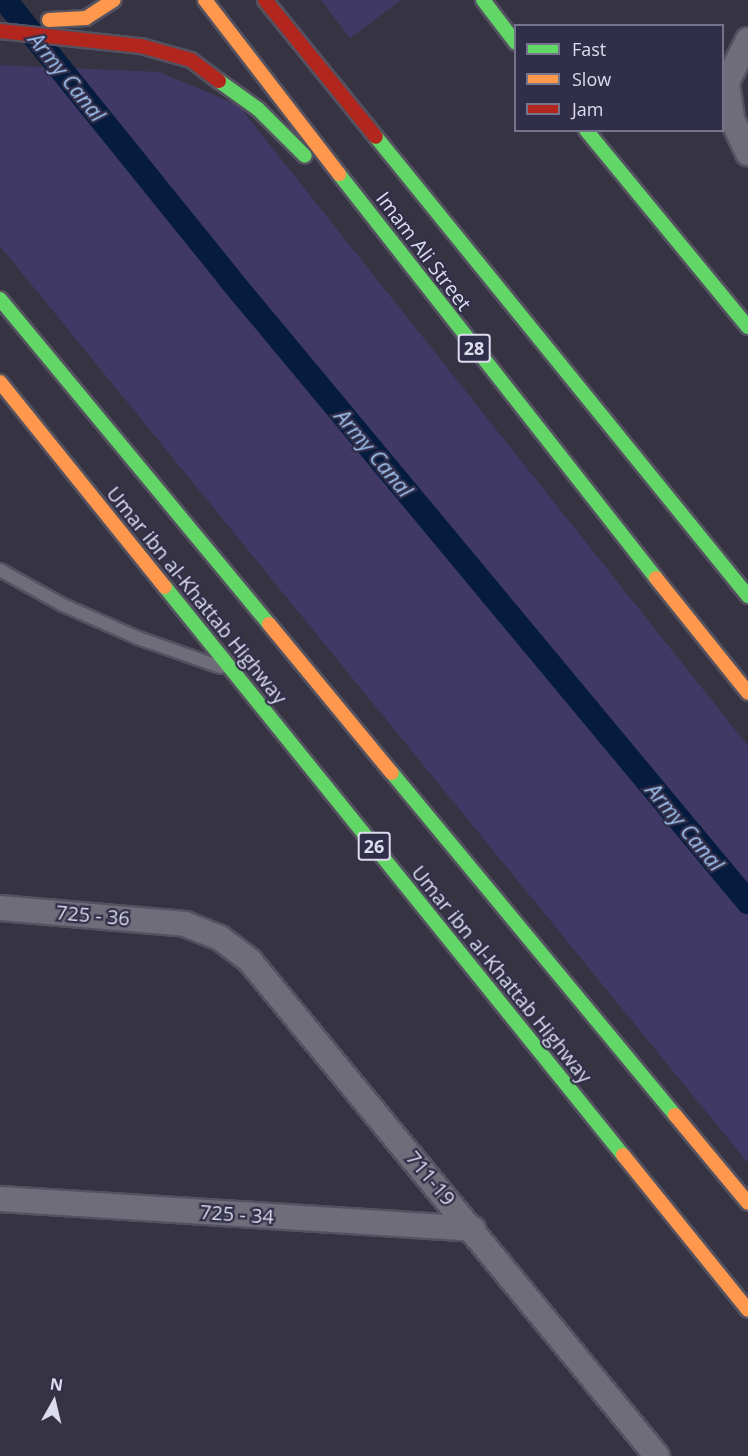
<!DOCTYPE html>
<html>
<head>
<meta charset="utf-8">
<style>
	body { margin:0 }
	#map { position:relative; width:748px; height:1456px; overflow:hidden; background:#363443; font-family:"Open Sans",sans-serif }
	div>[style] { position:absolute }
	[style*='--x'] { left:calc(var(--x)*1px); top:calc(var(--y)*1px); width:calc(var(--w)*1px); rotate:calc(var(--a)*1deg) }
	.green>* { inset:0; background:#403966 }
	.canal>* { height:24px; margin:-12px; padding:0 12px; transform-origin:12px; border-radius:12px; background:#051c3e }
	.roads { filter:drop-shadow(2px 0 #545260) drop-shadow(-2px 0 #545260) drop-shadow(0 2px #545260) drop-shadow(0 -2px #545260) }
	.lane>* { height:12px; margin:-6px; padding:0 6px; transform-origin:6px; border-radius:6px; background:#6e6d79 }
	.street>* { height:24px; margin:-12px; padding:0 12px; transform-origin:12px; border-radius:12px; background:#6e6d79 }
	.fast>* { height:14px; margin:-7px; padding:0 7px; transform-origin:7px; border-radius:7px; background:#63d668 }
	.slow>* { height:14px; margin:-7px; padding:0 7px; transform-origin:7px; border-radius:7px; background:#ff974d }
	.jam>* { height:14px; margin:-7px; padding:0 7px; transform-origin:7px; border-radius:7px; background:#b3261e }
	span { translate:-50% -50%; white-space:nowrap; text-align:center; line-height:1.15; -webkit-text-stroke:4.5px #312e49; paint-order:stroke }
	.shield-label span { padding:2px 4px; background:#312e49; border:2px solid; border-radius:4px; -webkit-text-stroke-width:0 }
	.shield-label { font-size:18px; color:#dddcee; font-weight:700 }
	.street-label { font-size:20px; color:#dddcee }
	.water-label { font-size:21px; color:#a0c3f0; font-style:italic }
	.legend { position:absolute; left:514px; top:24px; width:210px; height:108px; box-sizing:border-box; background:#312e49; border:2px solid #76748b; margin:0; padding:8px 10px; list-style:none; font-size:18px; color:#dddcee }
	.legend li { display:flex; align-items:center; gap:12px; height:30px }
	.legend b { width:30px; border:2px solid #76748b }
	.north { position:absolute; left:24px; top:1372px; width:60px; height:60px; -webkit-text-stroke:4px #312e49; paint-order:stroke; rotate:8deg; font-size:16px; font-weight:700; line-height:24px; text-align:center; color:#dddcee }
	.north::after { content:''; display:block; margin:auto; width:21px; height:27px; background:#dddcee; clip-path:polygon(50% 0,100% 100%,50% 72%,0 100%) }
</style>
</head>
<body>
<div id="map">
	<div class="green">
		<i style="clip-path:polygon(321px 0,401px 0,350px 38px)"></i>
		<i style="clip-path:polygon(0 65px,159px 72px,238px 105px,748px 746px,748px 1163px,0 246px)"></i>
	</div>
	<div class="canal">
		<i style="--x:5;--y:0;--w:357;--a:51.1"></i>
		<i style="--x:229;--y:278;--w:812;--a:50.25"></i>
	</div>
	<div class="roads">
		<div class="lane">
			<i style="--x:0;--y:570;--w:72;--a:29.1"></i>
			<i style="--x:63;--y:605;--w:82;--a:23.7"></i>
			<i style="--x:138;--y:638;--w:88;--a:19.3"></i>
		</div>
		<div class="street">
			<i style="--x:727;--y:82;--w:37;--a:82"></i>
			<i style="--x:732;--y:119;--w:38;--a:65"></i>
			<i style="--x:727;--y:82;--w:47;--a:-63.4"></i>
			<i style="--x:0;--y:908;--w:186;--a:4.9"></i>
			<i style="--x:185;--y:924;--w:38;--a:22"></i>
			<i style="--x:220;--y:938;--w:38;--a:37"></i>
			<i style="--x:250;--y:961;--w:641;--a:50.57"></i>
			<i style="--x:0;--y:1199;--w:474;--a:3.6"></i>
		</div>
		<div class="fast">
			<i style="--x:483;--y:0;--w:54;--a:52.5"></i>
			<i style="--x:219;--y:81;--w:48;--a:35.7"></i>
			<i style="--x:258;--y:109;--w:66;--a:45"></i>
			<i style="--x:586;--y:130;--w:255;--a:50.6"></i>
			<i style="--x:376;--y:137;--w:591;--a:50.98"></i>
			<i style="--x:339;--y:174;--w:514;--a:51.88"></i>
			<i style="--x:0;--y:299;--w:422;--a:50.4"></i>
			<i style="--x:165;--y:587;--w:730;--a:51.12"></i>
			<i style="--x:392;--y:773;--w:444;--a:50.4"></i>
		</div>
		<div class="slow">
			<i style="--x:205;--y:0;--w:220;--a:52.4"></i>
			<i style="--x:49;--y:20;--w:37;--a:-3"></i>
			<i style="--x:86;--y:18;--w:33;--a:-33"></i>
			<i style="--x:0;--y:382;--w:263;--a:51.2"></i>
			<i style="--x:656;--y:578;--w:147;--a:51.3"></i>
			<i style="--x:269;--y:624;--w:193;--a:50.5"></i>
			<i style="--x:675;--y:1115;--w:114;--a:50.3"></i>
			<i style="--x:623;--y:1155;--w:199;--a:51.1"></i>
		</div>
		<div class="jam">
			<i style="--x:265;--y:0;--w:176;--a:51"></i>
			<i style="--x:0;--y:31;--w:142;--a:6.1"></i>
			<i style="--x:141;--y:46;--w:52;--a:15.6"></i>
			<i style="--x:191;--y:60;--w:35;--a:37"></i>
		</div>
	</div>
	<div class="shield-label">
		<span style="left:474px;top:348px">28</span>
		<span style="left:374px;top:846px">26</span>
	</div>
	<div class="street-label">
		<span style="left:424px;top:251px;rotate:53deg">Imam Ali Street</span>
		<span style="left:197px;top:595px;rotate:51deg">Umar ibn al-Khattab Highway</span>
		<span style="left:93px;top:915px;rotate:5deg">725 - 36</span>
		<span style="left:502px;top:974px;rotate:51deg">Umar ibn al-Khattab Highway</span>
		<span style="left:431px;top:1178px;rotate:50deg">711-19</span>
		<span style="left:237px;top:1214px;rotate:4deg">725 - 34</span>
	</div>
	<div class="water-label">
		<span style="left:67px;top:77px;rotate:51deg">Army Canal</span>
		<span style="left:374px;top:453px;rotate:50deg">Army Canal</span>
		<span style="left:685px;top:827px;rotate:50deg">Army Canal</span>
	</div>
	<ul class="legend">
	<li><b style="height:8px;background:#63d668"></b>Fast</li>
	<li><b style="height:8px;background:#ff974d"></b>Slow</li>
	<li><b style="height:8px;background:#b3261e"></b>Jam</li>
	</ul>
	<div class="north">N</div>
</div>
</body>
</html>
